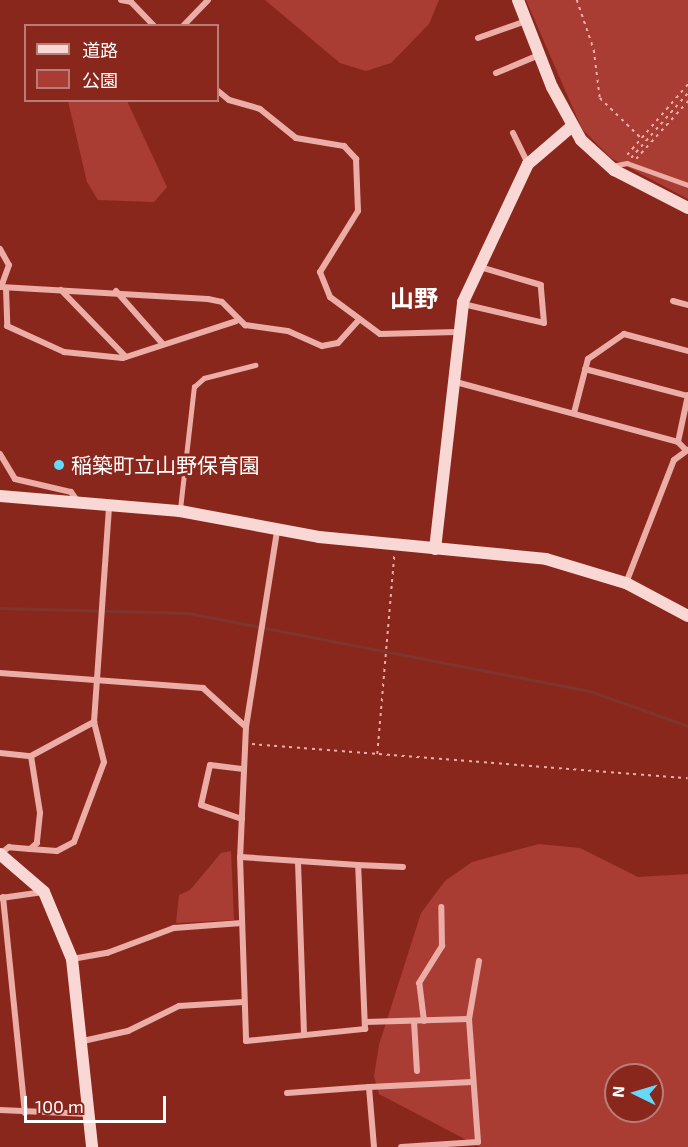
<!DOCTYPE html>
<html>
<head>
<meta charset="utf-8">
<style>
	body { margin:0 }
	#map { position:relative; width:688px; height:1147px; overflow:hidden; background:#8a271c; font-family:"Exo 2","Noto Sans JP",sans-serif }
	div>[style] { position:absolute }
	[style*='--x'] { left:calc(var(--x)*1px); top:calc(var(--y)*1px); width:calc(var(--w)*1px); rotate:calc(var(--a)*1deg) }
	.green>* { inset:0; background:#aa3d33 }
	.stream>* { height:3px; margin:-1.5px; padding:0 1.5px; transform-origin:1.5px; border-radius:1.5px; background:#7e352d }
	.path>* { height:1.5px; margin-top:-0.75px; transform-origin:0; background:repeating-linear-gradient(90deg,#ecada7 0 3px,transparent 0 7.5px) }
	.lane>* { height:4.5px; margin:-2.25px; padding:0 2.25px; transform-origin:2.25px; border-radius:2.25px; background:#ecada7 }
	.street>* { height:6px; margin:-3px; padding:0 3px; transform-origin:3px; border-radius:3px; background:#ecada7 }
	.secondary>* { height:12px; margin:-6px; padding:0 6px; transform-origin:6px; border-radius:6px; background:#f9d7d4 }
	.dots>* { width:16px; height:16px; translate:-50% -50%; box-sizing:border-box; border:3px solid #8a271c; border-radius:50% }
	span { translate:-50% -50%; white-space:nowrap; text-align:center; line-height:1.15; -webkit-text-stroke:6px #8a271c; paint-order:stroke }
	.poi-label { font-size:21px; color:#fff }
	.left { translate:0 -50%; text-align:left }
	.quarter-label { font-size:24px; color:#fff; font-weight:700 }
	.legend { position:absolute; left:24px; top:24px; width:195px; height:78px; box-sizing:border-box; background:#8a271c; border:2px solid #b97d77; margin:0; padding:8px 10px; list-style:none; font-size:18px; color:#fff }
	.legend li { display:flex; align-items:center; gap:12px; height:30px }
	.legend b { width:30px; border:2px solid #b97d77 }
	.north { position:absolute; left:604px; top:1063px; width:60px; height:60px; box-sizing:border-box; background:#8a271c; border:2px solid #b97d77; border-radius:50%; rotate:275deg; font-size:16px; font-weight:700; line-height:24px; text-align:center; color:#fff }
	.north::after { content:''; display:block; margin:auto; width:21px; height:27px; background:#65d8fc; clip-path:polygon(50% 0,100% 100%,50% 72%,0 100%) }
	.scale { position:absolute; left:24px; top:1096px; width:142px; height:27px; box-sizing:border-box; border:3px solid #fff; border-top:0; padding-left:8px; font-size:18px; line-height:21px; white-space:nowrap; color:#fff; -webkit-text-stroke:4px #8a271c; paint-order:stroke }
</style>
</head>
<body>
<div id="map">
	<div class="green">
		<i style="clip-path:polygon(265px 0,439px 0,429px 24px,391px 63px,366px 71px,340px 63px)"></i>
		<i style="clip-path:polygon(526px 0,688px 0,688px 199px,611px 158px,582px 129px)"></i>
		<i style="clip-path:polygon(68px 101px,127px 101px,167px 187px,154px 202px,98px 200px,87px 182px)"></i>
		<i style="clip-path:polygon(evenodd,539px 844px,580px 848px,638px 877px,688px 874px,688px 1147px,480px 1147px,379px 1094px,374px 1076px,379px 1045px,421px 913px,445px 881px,472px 862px,539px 844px,616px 1075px,652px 1075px,652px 1111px,616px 1111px,616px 1075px)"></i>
		<i style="clip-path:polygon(231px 851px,234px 920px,176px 923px,179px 895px,190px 890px,221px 853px)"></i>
	</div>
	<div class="stream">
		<i style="--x:0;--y:608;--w:188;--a:1.5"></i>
		<i style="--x:188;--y:613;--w:409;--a:11"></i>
		<i style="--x:590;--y:691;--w:104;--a:19.7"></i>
	</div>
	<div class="path">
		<i style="--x:577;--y:0;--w:53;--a:71.2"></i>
		<i style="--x:594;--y:50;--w:48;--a:82.9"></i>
		<i style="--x:600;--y:98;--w:57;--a:44.3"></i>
		<i style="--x:627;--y:155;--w:94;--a:-49.3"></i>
		<i style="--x:631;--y:158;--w:86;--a:-48.8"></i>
		<i style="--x:636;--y:159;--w:78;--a:-48.1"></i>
		<i style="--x:252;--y:744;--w:437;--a:4.5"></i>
		<i style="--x:377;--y:754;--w:199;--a:-85.1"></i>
	</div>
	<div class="lane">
		<i style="--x:612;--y:166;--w:15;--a:-11"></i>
		<i style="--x:627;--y:163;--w:65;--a:19.8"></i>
		<i style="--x:180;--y:509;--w:123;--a:-83.5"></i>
		<i style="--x:194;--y:387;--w:13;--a:-42"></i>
		<i style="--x:204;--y:378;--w:53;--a:-14.3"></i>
	</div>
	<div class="street">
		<i style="--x:121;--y:0;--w:10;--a:11"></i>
		<i style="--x:131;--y:2;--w:33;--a:46"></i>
		<i style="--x:183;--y:26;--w:36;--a:-46"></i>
		<i style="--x:478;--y:38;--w:51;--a:-19.5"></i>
		<i style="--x:496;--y:73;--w:47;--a:-22.7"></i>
		<i style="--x:218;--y:91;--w:14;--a:39"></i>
		<i style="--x:229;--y:100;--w:32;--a:16"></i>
		<i style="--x:260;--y:109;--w:46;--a:38.9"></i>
		<i style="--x:296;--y:138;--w:49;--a:9.5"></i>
		<i style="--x:344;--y:146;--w:18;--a:47"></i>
		<i style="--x:356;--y:159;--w:52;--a:87.8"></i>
		<i style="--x:358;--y:211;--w:72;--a:121.9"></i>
		<i style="--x:320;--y:272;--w:27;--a:68"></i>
		<i style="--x:330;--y:297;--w:62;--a:36.5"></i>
		<i style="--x:380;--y:334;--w:76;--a:-1.5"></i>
		<i style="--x:513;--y:133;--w:34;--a:64"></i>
		<i style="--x:0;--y:249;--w:18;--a:61"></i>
		<i style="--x:9;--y:265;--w:23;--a:110"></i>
		<i style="--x:1;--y:287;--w:207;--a:3.3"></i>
		<i style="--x:208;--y:299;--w:14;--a:12"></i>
		<i style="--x:222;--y:302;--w:33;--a:45"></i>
		<i style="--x:245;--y:325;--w:43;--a:7.9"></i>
		<i style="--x:288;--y:331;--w:37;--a:24"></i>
		<i style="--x:322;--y:346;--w:16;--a:-11"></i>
		<i style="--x:338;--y:343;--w:30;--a:-48"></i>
		<i style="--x:6;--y:288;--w:38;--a:88"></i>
		<i style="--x:7;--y:326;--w:63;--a:24.5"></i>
		<i style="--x:64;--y:352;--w:59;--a:5.8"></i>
		<i style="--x:123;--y:358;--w:119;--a:-18.1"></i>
		<i style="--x:61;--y:290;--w:93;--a:45.9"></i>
		<i style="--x:116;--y:291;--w:69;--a:48.5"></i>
		<i style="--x:673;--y:301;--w:16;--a:15"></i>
		<i style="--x:463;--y:304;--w:83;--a:13.2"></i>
		<i style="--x:544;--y:323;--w:38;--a:-95"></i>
		<i style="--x:541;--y:285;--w:64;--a:-163.6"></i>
		<i style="--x:585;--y:369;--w:106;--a:14.7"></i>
		<i style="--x:452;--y:381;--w:234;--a:15.1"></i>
		<i style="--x:678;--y:442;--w:11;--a:45"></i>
		<i style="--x:574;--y:413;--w:56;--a:-75.5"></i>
		<i style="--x:588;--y:359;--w:44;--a:-34.8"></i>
		<i style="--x:624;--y:334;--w:66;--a:14.9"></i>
		<i style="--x:678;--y:442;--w:48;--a:-78"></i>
		<i style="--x:0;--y:454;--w:29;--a:59"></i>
		<i style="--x:15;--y:479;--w:57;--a:13.1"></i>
		<i style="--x:71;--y:492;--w:12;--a:55"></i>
		<i style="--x:626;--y:583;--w:132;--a:-68.7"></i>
		<i style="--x:674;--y:460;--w:17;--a:-36"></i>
		<i style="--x:0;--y:673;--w:204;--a:4.2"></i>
		<i style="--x:203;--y:688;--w:58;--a:42.2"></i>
		<i style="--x:246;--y:727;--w:130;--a:92.6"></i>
		<i style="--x:240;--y:857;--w:184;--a:88.1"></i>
		<i style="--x:246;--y:1041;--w:120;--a:-5.8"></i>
		<i style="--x:365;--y:1029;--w:164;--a:-92.4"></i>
		<i style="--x:358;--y:865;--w:118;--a:-176.1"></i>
		<i style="--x:246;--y:727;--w:198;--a:-81"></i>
		<i style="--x:0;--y:753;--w:31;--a:6"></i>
		<i style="--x:31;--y:756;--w:58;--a:81"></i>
		<i style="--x:40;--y:813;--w:30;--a:96"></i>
		<i style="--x:37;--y:843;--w:9;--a:139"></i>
		<i style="--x:30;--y:849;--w:21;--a:-175"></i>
		<i style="--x:9;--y:847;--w:11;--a:142"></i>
		<i style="--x:31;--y:756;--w:72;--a:-28.4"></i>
		<i style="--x:242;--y:819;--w:43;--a:-161.1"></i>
		<i style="--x:201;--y:805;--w:41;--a:-77.3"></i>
		<i style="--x:210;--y:765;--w:34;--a:7"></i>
		<i style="--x:30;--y:849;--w:27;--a:4"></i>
		<i style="--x:57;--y:851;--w:19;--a:-28"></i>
		<i style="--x:74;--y:842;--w:85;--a:-69.4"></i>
		<i style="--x:104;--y:762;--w:41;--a:-104"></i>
		<i style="--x:94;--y:722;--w:217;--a:-86"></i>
		<i style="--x:298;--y:862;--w:173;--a:88"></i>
		<i style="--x:358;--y:865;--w:45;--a:2.5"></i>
		<i style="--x:3;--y:897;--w:217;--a:84.2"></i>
		<i style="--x:1;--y:898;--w:43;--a:-7.9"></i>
		<i style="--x:72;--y:959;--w:36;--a:-10"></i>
		<i style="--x:107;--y:953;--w:72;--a:-20.5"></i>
		<i style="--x:174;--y:928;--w:68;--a:-4.2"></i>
		<i style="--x:469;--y:1019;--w:59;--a:-80.2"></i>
		<i style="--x:414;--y:1021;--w:50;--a:86.6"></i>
		<i style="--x:424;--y:1021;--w:38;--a:-97"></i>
		<i style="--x:419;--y:983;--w:44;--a:-58.1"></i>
		<i style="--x:442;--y:946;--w:39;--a:-91"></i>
		<i style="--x:365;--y:1022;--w:104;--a:-1.7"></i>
		<i style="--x:469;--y:1019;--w:123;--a:85.8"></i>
		<i style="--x:478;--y:1142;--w:77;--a:176.3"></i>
		<i style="--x:83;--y:1041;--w:46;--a:-12.5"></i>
		<i style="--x:128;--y:1031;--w:57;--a:-26.1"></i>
		<i style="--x:179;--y:1006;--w:65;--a:-3.5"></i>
		<i style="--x:287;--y:1093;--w:82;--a:-4.2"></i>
		<i style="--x:0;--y:1110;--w:89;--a:2.6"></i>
		<i style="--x:374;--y:1147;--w:60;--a:-94.8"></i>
		<i style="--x:369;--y:1087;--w:103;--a:-2.8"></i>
	</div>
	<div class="secondary">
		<i style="--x:518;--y:0;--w:93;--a:68.7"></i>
		<i style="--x:552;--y:87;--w:60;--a:61.3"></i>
		<i style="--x:581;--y:140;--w:45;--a:42.3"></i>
		<i style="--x:614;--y:170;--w:83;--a:27.2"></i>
		<i style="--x:0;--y:496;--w:181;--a:4.8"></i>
		<i style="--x:180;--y:511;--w:141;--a:10.6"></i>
		<i style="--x:319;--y:537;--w:228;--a:5.5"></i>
		<i style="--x:546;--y:559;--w:84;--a:16.7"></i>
		<i style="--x:626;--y:583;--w:70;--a:28"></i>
		<i style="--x:435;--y:549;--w:249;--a:-83.5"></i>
		<i style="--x:463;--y:302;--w:153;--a:-64.8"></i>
		<i style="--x:528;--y:164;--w:57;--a:-40.7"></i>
		<i style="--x:0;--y:854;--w:58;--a:40.8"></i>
		<i style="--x:44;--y:892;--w:73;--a:67.3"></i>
		<i style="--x:72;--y:959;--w:189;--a:83.9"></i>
	</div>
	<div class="dots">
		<i style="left:59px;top:465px;background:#65d8fc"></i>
	</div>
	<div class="poi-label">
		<span class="left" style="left:71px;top:465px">稲築町立山野保育園</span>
	</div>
	<div class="quarter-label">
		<span style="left:414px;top:298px">山野</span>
	</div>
	<ul class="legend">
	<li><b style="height:8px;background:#f9d7d4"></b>道路</li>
	<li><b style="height:16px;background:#aa3d33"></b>公園</li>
	</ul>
	<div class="north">N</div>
	<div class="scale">100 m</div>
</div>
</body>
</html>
